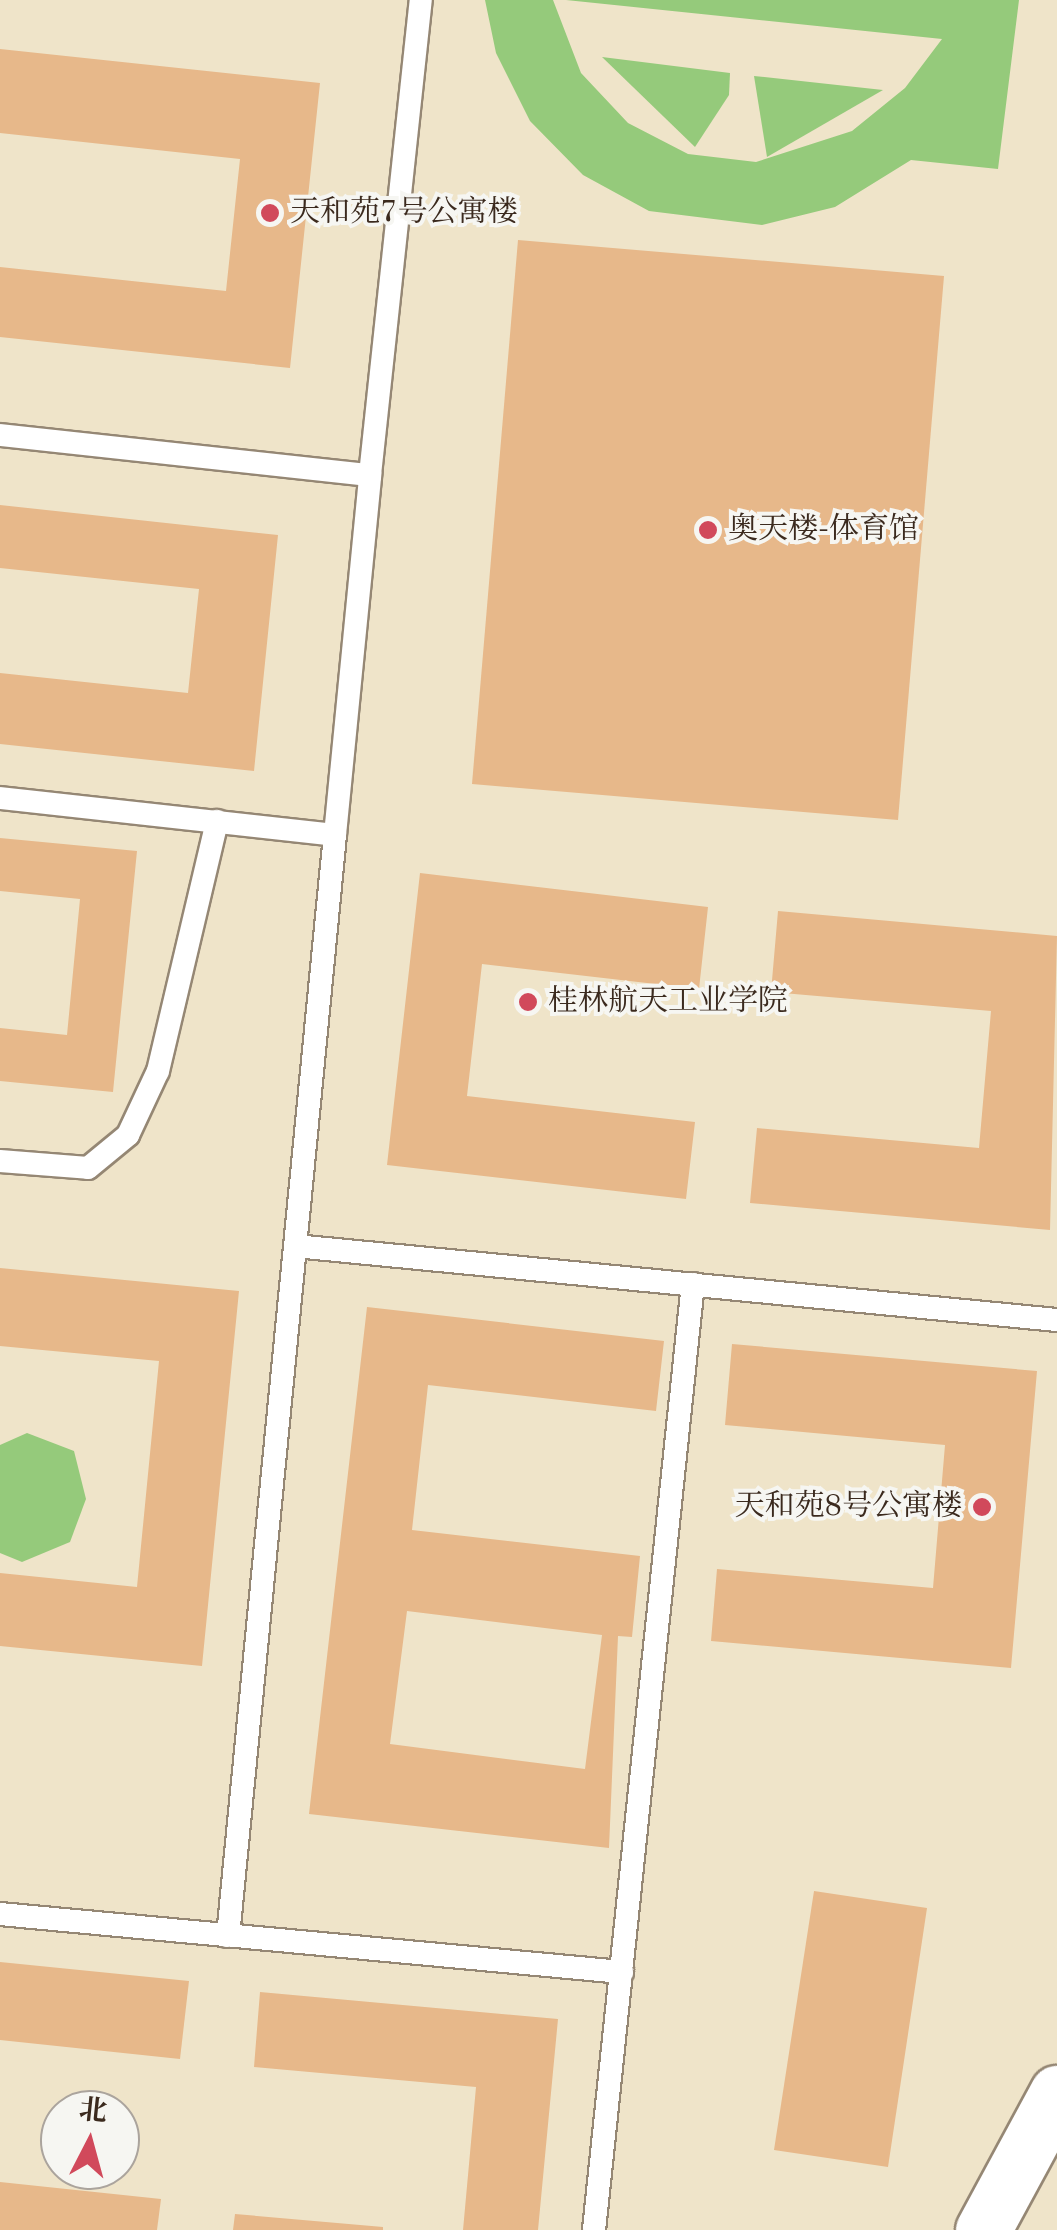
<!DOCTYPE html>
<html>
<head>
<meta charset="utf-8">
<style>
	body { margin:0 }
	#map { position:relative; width:1057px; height:2230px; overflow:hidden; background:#efe4c9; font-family:"Old Standard TT","Noto Serif SC",serif }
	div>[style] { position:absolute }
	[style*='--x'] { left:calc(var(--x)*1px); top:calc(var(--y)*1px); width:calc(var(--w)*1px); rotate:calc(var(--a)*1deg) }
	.green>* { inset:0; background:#95ca7b }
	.building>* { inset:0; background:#e7b88a }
	.roads { filter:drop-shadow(2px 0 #958774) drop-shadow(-2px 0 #958774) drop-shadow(0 2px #958774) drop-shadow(0 -2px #958774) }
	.lane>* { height:22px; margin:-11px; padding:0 11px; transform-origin:11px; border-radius:11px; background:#fff }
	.primary>* { height:55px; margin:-27.5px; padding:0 27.5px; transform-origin:27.5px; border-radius:27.5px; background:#fff }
	.dots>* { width:28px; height:28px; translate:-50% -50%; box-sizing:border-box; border:5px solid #f6f6f2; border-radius:50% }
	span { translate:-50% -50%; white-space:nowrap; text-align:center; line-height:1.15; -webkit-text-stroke:8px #f6f6f2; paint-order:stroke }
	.poi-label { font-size:30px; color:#3b2a1e }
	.left { translate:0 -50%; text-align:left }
	.right { translate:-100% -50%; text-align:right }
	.north { position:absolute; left:40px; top:2090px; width:100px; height:100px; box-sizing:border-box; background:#f6f6f2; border:2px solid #aba49d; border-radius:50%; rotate:6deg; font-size:28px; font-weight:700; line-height:40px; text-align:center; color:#3b2a1e }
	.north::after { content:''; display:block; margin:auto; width:35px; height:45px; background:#d1495b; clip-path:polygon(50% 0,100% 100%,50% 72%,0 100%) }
</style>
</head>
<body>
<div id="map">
	<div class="green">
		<i style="clip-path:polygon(485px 0,553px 0,581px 73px,628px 123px,688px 154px,756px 162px,852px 131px,905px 88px,942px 39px,566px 0,1019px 0,998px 169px,911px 160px,835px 207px,762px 225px,649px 211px,583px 175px,530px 121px,496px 53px)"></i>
		<i style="clip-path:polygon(602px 57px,730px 73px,729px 95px,695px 147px)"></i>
		<i style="clip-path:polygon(754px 76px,883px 90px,767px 157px)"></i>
		<i style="clip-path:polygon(27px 1433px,74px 1451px,86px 1499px,70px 1542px,22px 1562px,0 1553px,0 1445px)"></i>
	</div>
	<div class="building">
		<i style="clip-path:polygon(0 49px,320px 83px,290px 368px,0 337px,0 267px,226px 291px,240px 159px,0 133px)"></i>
		<i style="clip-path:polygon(518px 240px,944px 276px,898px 820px,472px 784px)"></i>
		<i style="clip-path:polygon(0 505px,278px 535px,254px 771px,0 744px,0 673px,188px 693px,199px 589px,0 568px)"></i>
		<i style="clip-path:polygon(0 838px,137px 851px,113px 1092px,0 1081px,0 1028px,67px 1035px,80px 899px,0 891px)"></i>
		<i style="clip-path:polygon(420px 873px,708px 907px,699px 989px,482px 964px,467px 1096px,695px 1122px,686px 1199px,387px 1165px)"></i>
		<i style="clip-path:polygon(778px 911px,1057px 936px,1050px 1230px,750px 1203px,757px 1128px,979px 1148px,991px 1011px,771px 992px)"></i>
		<i style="clip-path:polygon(0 1268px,239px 1291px,202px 1666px,0 1646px,0 1573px,137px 1587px,159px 1361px,0 1346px)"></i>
		<i style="clip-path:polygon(evenodd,367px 1307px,664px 1341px,656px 1411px,428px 1385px,412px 1530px,640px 1556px,632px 1637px,618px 1636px,609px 1848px,309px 1814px,367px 1307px,407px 1611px,602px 1635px,585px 1769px,390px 1744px,407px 1611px)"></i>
		<i style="clip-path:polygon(732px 1344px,1037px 1371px,1011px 1668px,711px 1641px,717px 1569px,933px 1588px,945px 1445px,725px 1425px)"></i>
		<i style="clip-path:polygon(814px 1891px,927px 1908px,888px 2167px,774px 2150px)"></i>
		<i style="clip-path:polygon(0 1962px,189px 1981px,180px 2059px,0 2040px)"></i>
		<i style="clip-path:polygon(260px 1992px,558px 2019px,538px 2230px,463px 2230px,476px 2087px,254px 2067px)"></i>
		<i style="clip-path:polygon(0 2182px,161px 2199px,157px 2230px,0 2230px)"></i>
		<i style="clip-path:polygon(235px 2214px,383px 2227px,383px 2230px,233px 2230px)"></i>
	</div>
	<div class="roads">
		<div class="lane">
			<i style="--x:0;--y:435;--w:372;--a:6.2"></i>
			<i style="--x:370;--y:475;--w:478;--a:-83.9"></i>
			<i style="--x:0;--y:798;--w:337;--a:6.3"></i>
			<i style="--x:335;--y:835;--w:362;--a:-84.4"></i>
			<i style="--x:0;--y:1161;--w:88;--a:4.5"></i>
			<i style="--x:88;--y:1168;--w:52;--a:-39.5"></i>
			<i style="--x:128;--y:1135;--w:71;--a:-64.9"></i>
			<i style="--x:158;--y:1071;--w:257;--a:-76.7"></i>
			<i style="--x:295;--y:1246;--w:766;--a:5.55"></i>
			<i style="--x:0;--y:1914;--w:625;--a:5.33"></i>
			<i style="--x:228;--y:1936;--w:1106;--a:-84.45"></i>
			<i style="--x:594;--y:2230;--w:951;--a:-84.03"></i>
		</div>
		<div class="primary">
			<i style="--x:983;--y:2230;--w:156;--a:-61.6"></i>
		</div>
	</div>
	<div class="dots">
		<i style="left:270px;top:213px;background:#d1495b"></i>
		<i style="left:708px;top:530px;background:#d1495b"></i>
		<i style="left:528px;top:1002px;background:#d1495b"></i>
		<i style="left:982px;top:1507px;background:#d1495b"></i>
	</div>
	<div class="poi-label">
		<span class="left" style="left:290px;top:213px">天和苑7号公寓楼</span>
		<span class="left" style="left:728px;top:530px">奥天楼-体育馆</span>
		<span class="left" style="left:548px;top:1002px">桂林航天工业学院</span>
		<span class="right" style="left:962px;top:1507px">天和苑8号公寓楼</span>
	</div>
	<div class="north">北</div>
</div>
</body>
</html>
